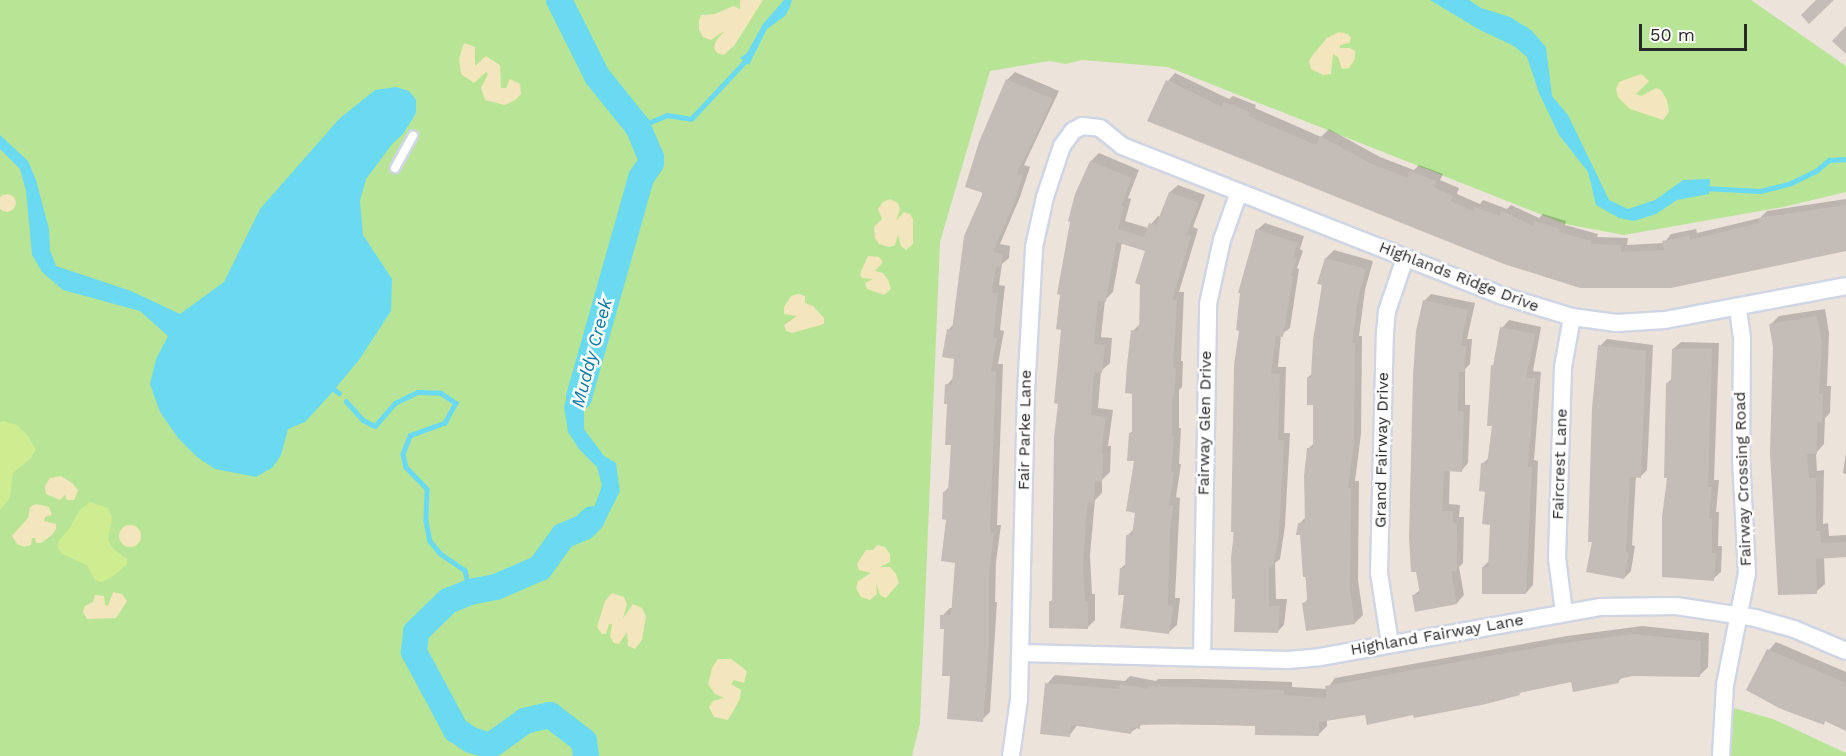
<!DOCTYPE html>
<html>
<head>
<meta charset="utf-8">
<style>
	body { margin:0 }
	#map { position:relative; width:1846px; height:756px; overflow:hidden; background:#ece3db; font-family:"Work Sans",sans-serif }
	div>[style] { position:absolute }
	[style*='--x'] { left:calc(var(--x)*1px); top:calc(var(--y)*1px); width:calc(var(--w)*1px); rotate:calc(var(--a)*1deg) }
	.green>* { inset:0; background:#b8e595 }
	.sand>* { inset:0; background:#f3e5bc }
	.round { border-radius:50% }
	.pitch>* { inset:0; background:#ceec90 }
	.water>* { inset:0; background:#6adaf2 }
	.shadow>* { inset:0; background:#0003 }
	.stream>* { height:4.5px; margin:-2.25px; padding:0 2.25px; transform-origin:2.25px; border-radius:2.25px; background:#6adaf2 }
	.river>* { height:26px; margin:-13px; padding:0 13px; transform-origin:13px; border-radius:13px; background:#6adaf2 }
	.building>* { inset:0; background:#c4bdb7 }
	.roads { filter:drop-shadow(2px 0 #d0d5e3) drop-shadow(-2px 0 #d0d5e3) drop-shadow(0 2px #d0d5e3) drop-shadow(0 -2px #d0d5e3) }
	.service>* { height:8px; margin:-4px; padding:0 4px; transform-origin:4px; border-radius:4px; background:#fff }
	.minor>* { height:16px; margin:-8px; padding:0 8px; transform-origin:8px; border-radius:8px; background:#fff }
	span { translate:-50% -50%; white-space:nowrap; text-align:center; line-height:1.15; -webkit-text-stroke:5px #fff; paint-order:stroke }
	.street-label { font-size:16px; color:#292929 }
	.water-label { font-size:18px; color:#09789e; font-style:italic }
	.scale { position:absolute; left:1639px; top:24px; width:108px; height:27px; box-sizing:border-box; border:3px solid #292929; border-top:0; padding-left:8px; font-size:18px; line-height:21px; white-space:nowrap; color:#292929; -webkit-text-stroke:4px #fff; paint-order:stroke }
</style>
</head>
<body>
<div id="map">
	<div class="green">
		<i style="clip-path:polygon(0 0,1751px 0,1846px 66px,1846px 192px,1783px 207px,1624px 235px,1565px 224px,1168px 67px,1082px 60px,1066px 64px,1049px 61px,990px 71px,940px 242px,920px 723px,912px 756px,0 756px)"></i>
		<i style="clip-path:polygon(1730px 707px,1773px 719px,1846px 753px,1846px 756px,1729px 756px)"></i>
	</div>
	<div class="sand">
		<i style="clip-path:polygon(740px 0,763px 0,734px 46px,724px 55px,717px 53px,714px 48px,716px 41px,724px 31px,711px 40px,703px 37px,699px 30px,699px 21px,701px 15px,715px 14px,733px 6px,740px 9px)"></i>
		<i style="clip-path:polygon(1339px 32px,1348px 34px,1351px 38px,1349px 43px,1340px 45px,1340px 48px,1350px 48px,1355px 51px,1355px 59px,1349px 68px,1342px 69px,1338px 57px,1333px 54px,1331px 74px,1323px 75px,1311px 69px,1309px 61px,1312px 56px,1327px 38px)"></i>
		<i style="clip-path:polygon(464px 43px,475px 47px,475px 66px,486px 56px,500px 65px,501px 88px,506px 88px,510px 79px,520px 84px,521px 94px,515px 100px,505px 105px,485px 100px,481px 88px,488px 74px,486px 72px,474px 83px,461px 74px,459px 59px)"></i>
		<i style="clip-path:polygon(1641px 74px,1649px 81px,1636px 94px,1641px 96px,1656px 88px,1661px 90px,1667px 100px,1669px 112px,1663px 120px,1630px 109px,1618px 97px,1616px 89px,1619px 82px)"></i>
		<i class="round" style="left:-2px;top:194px;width:18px;height:18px"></i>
		<i style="clip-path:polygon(890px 199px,898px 203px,900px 209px,896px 221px,904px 212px,910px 214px,913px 219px,913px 244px,906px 250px,901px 246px,898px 235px,895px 245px,889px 247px,879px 244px,875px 238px,874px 227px,882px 219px,878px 209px,883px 202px)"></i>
		<i style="clip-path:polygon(868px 256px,879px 257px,883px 262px,875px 271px,883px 273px,888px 280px,891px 289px,884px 295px,867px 289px,865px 283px,873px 279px,862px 278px,860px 274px)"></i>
		<i style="clip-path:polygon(798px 294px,805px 296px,805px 303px,813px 306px,824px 318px,824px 324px,792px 333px,786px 331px,784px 325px,797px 316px,784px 314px,784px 307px,791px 296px)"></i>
		<i style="clip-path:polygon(61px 476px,72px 483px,78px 490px,74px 500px,67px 500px,65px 495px,60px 500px,46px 494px,45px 486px,50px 478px)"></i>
		<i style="clip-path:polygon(36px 504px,49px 507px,52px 515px,45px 517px,44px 521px,56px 524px,56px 529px,52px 535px,41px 543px,36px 543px,35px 538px,32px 538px,31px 545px,24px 547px,17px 544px,12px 536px,28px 518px,30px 507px)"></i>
		<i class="round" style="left:119px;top:525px;width:22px;height:22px"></i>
		<i style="clip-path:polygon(877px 545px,885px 547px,890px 554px,890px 562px,880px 567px,890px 567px,896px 574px,899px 583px,886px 598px,880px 595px,876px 583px,877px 594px,870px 600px,861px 597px,856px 588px,858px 581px,871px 573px,859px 570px,857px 564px,866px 550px,873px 550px)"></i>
		<i style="clip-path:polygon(113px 592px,122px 594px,127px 601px,116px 618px,87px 619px,83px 612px,85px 606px,93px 602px,95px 595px,104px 596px,105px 605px,108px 606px)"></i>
		<i style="clip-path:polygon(612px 593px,624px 597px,627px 604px,623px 618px,633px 604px,642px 608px,646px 616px,642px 640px,635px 649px,628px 646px,627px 632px,619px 644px,614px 643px,610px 637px,612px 624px,609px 624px,606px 634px,602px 634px,597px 627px,605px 601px)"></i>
		<i style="clip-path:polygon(718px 659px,731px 659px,747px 671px,744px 683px,734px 680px,731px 684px,741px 690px,740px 699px,728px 720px,714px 717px,709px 707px,713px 701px,724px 698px,715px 694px,708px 684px,712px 668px)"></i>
	</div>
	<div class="pitch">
		<i style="clip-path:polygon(3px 421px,17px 425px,28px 436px,36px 450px,30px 459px,13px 473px,10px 498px,0 510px,0 422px)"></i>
		<i style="clip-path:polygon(90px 502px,108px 508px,112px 517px,108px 540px,112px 548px,127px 559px,127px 564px,111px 578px,101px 582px,95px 580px,87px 565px,62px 554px,58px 548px,59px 540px,70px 528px,79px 511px)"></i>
	</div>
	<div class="water">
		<i style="clip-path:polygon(784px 0,792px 0,790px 7px,785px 16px,767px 29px,749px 65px,740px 58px,747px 53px,763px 24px)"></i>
		<i style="clip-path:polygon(1430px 0,1469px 0,1481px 8px,1510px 17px,1531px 30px,1546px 47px,1552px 96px,1568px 115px,1609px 200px,1628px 209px,1655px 200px,1683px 180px,1710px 179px,1709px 194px,1677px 200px,1656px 214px,1634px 221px,1619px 218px,1596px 205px,1588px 172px,1559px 135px,1539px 93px,1527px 57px,1514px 46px,1478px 29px)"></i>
		<i style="clip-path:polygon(396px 87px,409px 91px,416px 100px,416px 113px,403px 134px,393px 143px,366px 179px,360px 201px,363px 235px,392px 279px,391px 311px,359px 360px,329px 396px,305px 422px,288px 429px,281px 455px,273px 467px,256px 477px,215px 469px,197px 457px,178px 438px,160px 412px,150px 384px,156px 359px,168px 336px,140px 311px,63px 290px,42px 272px,32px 255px,26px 191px,20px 169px,0 149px,0 135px,28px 161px,36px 180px,49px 229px,50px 250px,56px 266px,131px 291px,180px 314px,224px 282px,260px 209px,339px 119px,375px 90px)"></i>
		<i style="clip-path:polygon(577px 358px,597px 367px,584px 409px,584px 429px,604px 456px,616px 463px,620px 491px,605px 521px,565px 549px,562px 524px,592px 513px,602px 486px,597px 467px,579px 449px,568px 432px,564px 407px)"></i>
	</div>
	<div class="shadow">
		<i style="clip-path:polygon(1015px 72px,1059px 91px,1024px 165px,1030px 167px,1020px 197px,1000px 244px,1010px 246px,1009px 258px,1002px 264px,999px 285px,1005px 286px,1000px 330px,1004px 331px,998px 364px,1003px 364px,997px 525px,1001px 525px,996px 562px,995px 602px,997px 602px,990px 712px,982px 720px,951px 675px,946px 627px,942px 616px,950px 608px,953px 608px,957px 561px,944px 492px,950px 486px,952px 443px,947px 385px,954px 377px,955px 358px,948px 330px,954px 324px,1007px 80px)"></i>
		<i style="clip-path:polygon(1175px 73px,1229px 99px,1233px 96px,1256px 105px,1255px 108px,1321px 137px,1329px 129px,1380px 157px,1414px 170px,1419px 165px,1443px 174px,1440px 180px,1459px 188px,1457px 194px,1480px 204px,1483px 200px,1507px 209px,1511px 205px,1539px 218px,1543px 214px,1566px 221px,1565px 225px,1598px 234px,1597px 237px,1628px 238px,1627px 245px,1664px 243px,1671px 234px,1696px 229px,1697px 233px,1760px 218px,1767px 211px,1846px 199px,1846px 250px,1580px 286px,1168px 81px)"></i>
		<i style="clip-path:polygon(1099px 153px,1139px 170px,1128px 198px,1131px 199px,1125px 221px,1148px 228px,1158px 216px,1161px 217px,1170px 192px,1178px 185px,1205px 195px,1193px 227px,1198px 229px,1179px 292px,1184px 292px,1181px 361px,1183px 361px,1182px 387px,1179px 390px,1179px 428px,1181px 428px,1179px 464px,1181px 464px,1176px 497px,1180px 498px,1175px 598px,1180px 598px,1177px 625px,1169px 632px,1126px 594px,1121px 568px,1127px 563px,1127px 536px,1135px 528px,1135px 460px,1130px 433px,1134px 430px,1133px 331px,1141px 323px,1147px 250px,1122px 242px,1113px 292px,1105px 300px,1101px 337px,1112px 338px,1110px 363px,1101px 371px,1098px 408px,1113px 410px,1108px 446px,1111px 446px,1110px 472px,1102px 480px,1102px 493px,1095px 500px,1090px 555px,1092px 594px,1095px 594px,1095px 620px,1087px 628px,1051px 601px,1053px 599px,1059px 402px,1076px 195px,1091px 161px)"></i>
		<i style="clip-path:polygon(1265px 223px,1304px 236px,1300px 249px,1303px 251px,1297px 268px,1299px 269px,1290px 328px,1281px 335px,1278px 367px,1286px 367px,1284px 433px,1290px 433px,1285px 526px,1280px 559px,1275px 563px,1276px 599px,1287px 599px,1284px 625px,1277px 632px,1234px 598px,1233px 466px,1257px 230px)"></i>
		<i style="clip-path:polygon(1334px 250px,1373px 261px,1365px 290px,1359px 336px,1362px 336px,1361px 434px,1355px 481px,1359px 481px,1358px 580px,1363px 615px,1355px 623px,1303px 604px,1308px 599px,1299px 524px,1306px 517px,1309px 448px,1315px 442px,1314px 404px,1308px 377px,1313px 373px,1323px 284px,1319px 283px,1326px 258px)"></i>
		<i style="clip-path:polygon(1431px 294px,1475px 303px,1467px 339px,1472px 339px,1470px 364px,1465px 369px,1465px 405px,1470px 405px,1468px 463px,1461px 471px,1450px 470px,1449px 504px,1460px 505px,1459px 517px,1464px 517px,1463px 563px,1459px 567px,1464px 595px,1457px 603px,1413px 596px,1421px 589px,1424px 301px)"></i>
		<i style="clip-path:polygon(1825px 309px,1829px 333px,1827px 386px,1831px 386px,1830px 413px,1825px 418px,1824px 444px,1816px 453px,1817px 471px,1824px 470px,1823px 524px,1828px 523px,1829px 536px,1846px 535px,1846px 529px,1846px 555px,1824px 557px,1825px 584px,1816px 592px,1771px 324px,1779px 316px)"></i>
		<i style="clip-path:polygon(1509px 320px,1541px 327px,1533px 371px,1541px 372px,1534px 460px,1538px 461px,1533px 585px,1526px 593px,1483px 567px,1490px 560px,1492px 524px,1482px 464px,1490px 457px,1494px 425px,1492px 366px,1495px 363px,1502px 328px)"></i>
		<i style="clip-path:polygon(1607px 339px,1653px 345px,1647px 470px,1640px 477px,1636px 476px,1632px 545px,1635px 546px,1631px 571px,1624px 578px,1594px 541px,1600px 346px)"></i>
		<i style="clip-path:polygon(1681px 342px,1719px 343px,1714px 480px,1719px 480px,1716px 512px,1719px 512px,1718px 546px,1722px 546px,1721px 572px,1713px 579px,1669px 476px,1667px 383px,1673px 378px,1673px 349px)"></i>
		<i style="clip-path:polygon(1846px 453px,1846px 474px,1843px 473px)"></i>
		<i style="clip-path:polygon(1642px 626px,1709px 633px,1708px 667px,1699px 676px,1633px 675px,1623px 676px,1618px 682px,1572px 680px,1522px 691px,1519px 694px,1414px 713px,1366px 713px,1327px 719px,1327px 726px,1318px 735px,1257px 725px,1143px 724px,1131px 732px,1078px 724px,1069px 736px,1047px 684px,1055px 675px,1125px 681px,1130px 676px,1156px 681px,1158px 679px,1198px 679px,1292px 682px,1292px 687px,1327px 689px,1335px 678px,1567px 636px)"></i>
		<i style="clip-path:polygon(1776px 642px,1846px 672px,1846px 730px,1826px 720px,1823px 723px,1748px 690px,1769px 650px)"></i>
	</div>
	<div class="stream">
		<i style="--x:638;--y:127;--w:31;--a:-22"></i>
		<i style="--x:667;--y:115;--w:24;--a:9"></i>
		<i style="--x:691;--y:119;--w:83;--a:-46.9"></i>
		<i style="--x:1704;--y:188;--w:56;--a:3.1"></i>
		<i style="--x:1760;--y:191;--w:32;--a:-14"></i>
		<i style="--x:1791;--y:183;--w:28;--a:-26"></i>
		<i style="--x:1816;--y:171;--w:17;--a:-40"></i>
		<i style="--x:1829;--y:160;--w:17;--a:-3"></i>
		<i style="--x:331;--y:387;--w:10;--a:37"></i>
		<i style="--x:346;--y:401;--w:25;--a:48"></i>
		<i style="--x:363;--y:420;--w:13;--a:27"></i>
		<i style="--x:375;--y:426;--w:30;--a:-49"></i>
		<i style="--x:395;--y:403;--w:25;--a:-26"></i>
		<i style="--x:418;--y:392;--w:23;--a:2"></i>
		<i style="--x:441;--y:393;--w:18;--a:34"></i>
		<i style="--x:456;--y:403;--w:23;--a:119"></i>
		<i style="--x:445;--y:423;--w:37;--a:160"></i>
		<i style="--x:410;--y:436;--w:19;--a:111"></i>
		<i style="--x:403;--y:454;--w:13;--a:77"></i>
		<i style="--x:406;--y:467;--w:30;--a:46"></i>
		<i style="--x:427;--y:489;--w:32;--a:92"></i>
		<i style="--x:426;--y:521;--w:20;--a:79"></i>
		<i style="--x:430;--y:541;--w:17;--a:50"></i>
		<i style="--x:441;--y:554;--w:29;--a:34"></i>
		<i style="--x:465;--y:570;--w:23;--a:77"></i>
	</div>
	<div class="river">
		<i style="--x:559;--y:0;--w:85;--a:63.4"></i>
		<i style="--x:597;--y:76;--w:65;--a:51.2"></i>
		<i style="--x:638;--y:127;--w:33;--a:67"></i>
		<i style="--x:651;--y:157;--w:6;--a:90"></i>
		<i style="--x:651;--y:163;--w:18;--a:124"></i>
		<i style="--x:641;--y:178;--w:228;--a:105.8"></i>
		<i style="--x:586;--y:756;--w:15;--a:-98"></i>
		<i style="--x:584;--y:741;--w:43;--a:-142.6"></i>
		<i style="--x:550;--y:715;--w:26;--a:167"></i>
		<i style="--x:525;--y:721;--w:43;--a:144.5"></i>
		<i style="--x:490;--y:746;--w:20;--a:-162"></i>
		<i style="--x:471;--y:740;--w:18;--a:-146"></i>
		<i style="--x:456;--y:730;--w:89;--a:-118.3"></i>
		<i style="--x:414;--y:652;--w:20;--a:-84"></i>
		<i style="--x:416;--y:632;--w:45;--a:-44.1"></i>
		<i style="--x:448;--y:601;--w:24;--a:-22"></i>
		<i style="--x:470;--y:592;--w:26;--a:-11"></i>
		<i style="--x:496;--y:587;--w:48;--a:-23.4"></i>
		<i style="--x:540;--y:568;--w:39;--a:-54"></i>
		<i style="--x:563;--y:536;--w:23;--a:-23"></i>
		<i style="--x:584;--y:527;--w:11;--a:-45"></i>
	</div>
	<div class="building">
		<i style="clip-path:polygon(1816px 0,1834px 0,1809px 24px,1801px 15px)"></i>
		<i style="clip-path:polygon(1846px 26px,1846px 54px,1832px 41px)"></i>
		<i style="clip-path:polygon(1006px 79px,1053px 99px,1017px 173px,1023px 175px,1013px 206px,993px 252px,1003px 254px,1001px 267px,996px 266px,992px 293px,998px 293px,993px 338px,997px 338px,991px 371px,996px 372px,990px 532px,994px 533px,989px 571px,989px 644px,983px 722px,947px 719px,950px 676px,942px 676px,944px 629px,940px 629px,940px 615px,951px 615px,955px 563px,941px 561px,946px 520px,942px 519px,943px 492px,948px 492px,951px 445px,945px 445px,947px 404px,944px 404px,945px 384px,952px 385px,954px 359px,942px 357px,947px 329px,952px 330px,964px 236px,983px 193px,965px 187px,979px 142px)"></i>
		<i style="clip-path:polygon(1166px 80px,1222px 107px,1224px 102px,1250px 112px,1248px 116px,1316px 145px,1320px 136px,1372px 164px,1408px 178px,1410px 171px,1436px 181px,1434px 187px,1453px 196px,1450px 201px,1473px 211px,1474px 207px,1500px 216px,1502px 211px,1533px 226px,1534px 221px,1560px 229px,1559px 232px,1591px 241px,1590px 244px,1621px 245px,1621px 252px,1664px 250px,1662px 241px,1689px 236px,1690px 240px,1759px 223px,1758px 218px,1846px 205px,1846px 251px,1671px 288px,1580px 288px,1504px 264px,1147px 121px)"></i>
		<i style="clip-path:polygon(1090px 161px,1132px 178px,1121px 206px,1124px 207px,1118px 229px,1144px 237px,1149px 223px,1156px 225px,1169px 192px,1199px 203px,1186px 235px,1191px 236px,1172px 300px,1177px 300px,1173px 368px,1176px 368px,1174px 397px,1172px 396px,1172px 436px,1174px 436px,1171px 471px,1174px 472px,1169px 505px,1173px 505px,1170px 532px,1168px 605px,1173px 606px,1169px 634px,1120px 628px,1124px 595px,1118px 595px,1120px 568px,1125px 568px,1126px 535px,1132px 535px,1135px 513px,1126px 511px,1134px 461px,1127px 461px,1129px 433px,1132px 433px,1132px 394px,1125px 393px,1127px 365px,1131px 330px,1139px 331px,1140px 285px,1135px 283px,1145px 251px,1116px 242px,1106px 302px,1098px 301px,1094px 344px,1105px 345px,1102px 373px,1094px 372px,1091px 415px,1106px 417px,1101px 454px,1103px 454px,1102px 482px,1095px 481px,1094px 503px,1088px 502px,1086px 519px,1083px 564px,1085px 602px,1088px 602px,1088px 629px,1049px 628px,1049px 601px,1052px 601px,1054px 437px,1058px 404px,1054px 403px,1061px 330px,1056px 329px,1060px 295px,1057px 294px,1070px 222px,1068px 221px,1075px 194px)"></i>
		<i style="clip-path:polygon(1256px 229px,1298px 243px,1293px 257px,1297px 258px,1291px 275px,1293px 276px,1283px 337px,1276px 336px,1271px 373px,1280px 374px,1278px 440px,1284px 440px,1279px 534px,1273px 568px,1269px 567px,1269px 606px,1280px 606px,1278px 633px,1234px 632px,1235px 599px,1232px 599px,1231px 558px,1234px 532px,1231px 532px,1234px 365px,1239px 331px,1236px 330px,1240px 293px,1238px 293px)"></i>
		<i style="clip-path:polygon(1325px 258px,1366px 269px,1358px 299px,1352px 343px,1355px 343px,1354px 443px,1348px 488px,1351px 488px,1350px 589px,1355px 624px,1306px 631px,1302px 603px,1307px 602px,1306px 577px,1303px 577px,1300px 535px,1296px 535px,1298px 523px,1305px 523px,1304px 476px,1307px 448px,1313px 448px,1313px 405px,1307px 405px,1307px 377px,1311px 377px,1313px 340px,1322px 285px,1317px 284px)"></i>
		<i style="clip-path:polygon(1423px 300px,1468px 310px,1461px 345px,1466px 346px,1464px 372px,1459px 372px,1458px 411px,1464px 412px,1462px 472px,1444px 471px,1442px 511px,1453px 511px,1453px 523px,1457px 524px,1457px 571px,1451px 571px,1457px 604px,1415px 612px,1412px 595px,1420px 594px,1416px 572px,1411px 572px,1409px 538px,1413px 376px,1416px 331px)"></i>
		<i style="clip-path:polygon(1817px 316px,1822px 343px,1819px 394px,1823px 394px,1822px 423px,1817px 422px,1817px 454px,1807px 454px,1809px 478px,1816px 478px,1816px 531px,1820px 531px,1821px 543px,1846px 542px,1846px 557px,1816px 559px,1817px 594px,1778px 595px,1770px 453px,1773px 347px,1769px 324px)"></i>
		<i style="clip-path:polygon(1500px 327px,1535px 334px,1526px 378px,1535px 378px,1528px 467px,1532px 467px,1526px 594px,1482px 594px,1482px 567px,1488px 567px,1490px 525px,1482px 524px,1485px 492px,1479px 491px,1481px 463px,1487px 464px,1492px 426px,1487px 426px,1491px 365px,1493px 366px)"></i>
		<i style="clip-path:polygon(1598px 345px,1646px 351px,1641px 478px,1630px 477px,1626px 552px,1629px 553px,1624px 579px,1586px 572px,1592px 542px,1588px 542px,1592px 408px)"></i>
		<i style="clip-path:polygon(1672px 349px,1712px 349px,1708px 487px,1712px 487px,1709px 518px,1712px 519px,1712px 553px,1716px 553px,1714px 581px,1662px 577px,1662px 517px,1667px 478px,1664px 478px,1666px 383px,1671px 383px)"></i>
		<i style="clip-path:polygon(1633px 634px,1701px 641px,1700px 677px,1633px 676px,1618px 679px,1619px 683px,1573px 692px,1571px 682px,1519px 693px,1520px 695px,1486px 704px,1414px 718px,1413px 715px,1367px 725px,1365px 715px,1319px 722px,1319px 736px,1255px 735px,1255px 726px,1176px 724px,1140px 725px,1140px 729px,1132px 727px,1131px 734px,1071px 725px,1070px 737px,1040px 734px,1045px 683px,1119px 689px,1120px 684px,1148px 689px,1148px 686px,1188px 687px,1284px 690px,1284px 695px,1327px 698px,1325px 686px,1557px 644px)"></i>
		<i style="clip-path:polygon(1767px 649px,1846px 683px,1846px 731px,1825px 721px,1824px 725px,1781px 709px,1746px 690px)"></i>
	</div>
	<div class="roads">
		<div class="service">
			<i style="--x:395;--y:168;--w:37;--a:-61"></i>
		</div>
		<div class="minor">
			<i style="--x:1564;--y:612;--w:54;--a:-97.4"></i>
			<i style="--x:1557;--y:558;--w:191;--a:-88.2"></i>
			<i style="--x:1563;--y:367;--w:51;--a:-79.8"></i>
			<i style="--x:1390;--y:644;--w:72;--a:-98.8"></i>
			<i style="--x:1379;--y:573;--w:240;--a:-88.6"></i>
			<i style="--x:1385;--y:333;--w:22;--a:-85"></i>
			<i style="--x:1387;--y:311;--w:56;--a:-71.2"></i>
			<i style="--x:1021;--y:653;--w:267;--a:1.5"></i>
			<i style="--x:1288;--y:660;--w:32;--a:-5"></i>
			<i style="--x:1320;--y:657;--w:284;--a:-10.1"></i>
			<i style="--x:1600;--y:607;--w:76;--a:-0.8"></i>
			<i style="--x:1676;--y:606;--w:80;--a:8.6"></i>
			<i style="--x:1755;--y:618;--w:41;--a:15.8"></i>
			<i style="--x:1794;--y:629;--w:56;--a:22.9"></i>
			<i style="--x:1202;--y:658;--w:354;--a:-89"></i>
			<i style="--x:1208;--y:304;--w:66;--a:-77.7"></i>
			<i style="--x:1222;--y:240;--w:51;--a:-70.5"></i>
			<i style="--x:1011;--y:756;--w:58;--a:-82"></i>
			<i style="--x:1019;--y:699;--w:307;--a:-88.7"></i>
			<i style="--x:1026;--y:392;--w:145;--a:-86.8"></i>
			<i style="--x:1034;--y:247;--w:51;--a:-77.6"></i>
			<i style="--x:1045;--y:197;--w:54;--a:-71.6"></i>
			<i style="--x:1062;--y:146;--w:19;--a:-54"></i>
			<i style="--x:1073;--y:131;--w:10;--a:-29"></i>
			<i style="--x:1082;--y:126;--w:18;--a:6"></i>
			<i style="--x:1100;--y:128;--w:28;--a:39"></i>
			<i style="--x:1122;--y:146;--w:406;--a:21.5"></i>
			<i style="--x:1500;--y:295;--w:75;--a:17"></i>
			<i style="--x:1572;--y:317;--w:45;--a:7.6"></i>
			<i style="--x:1617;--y:323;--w:48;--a:-3.6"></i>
			<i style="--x:1665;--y:320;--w:184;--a:-10.6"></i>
			<i style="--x:1721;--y:756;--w:71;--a:-86.8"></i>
			<i style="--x:1725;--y:685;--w:114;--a:-78.9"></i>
			<i style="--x:1747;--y:573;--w:116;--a:-93"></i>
			<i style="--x:1741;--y:457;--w:119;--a:-89.5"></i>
			<i style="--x:1742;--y:338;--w:30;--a:-98"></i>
		</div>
	</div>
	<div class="street-label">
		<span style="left:1459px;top:277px;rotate:21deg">Highlands Ridge Drive</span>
		<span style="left:1205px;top:423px;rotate:-89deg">Fairway Glen Drive</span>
		<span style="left:1025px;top:430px;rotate:-89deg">Fair Parke Lane</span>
		<span style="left:1382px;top:450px;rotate:-89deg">Grand Fairway Drive</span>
		<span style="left:1560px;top:464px;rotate:-88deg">Faircrest Lane</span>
		<span style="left:1743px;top:479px;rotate:-92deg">Fairway Crossing Road</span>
		<span style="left:1437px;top:635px;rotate:-10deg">Highland Fairway Lane</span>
	</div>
	<div class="water-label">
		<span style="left:592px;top:353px;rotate:-75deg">Muddy Creek</span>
	</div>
	<div class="scale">50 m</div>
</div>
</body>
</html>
